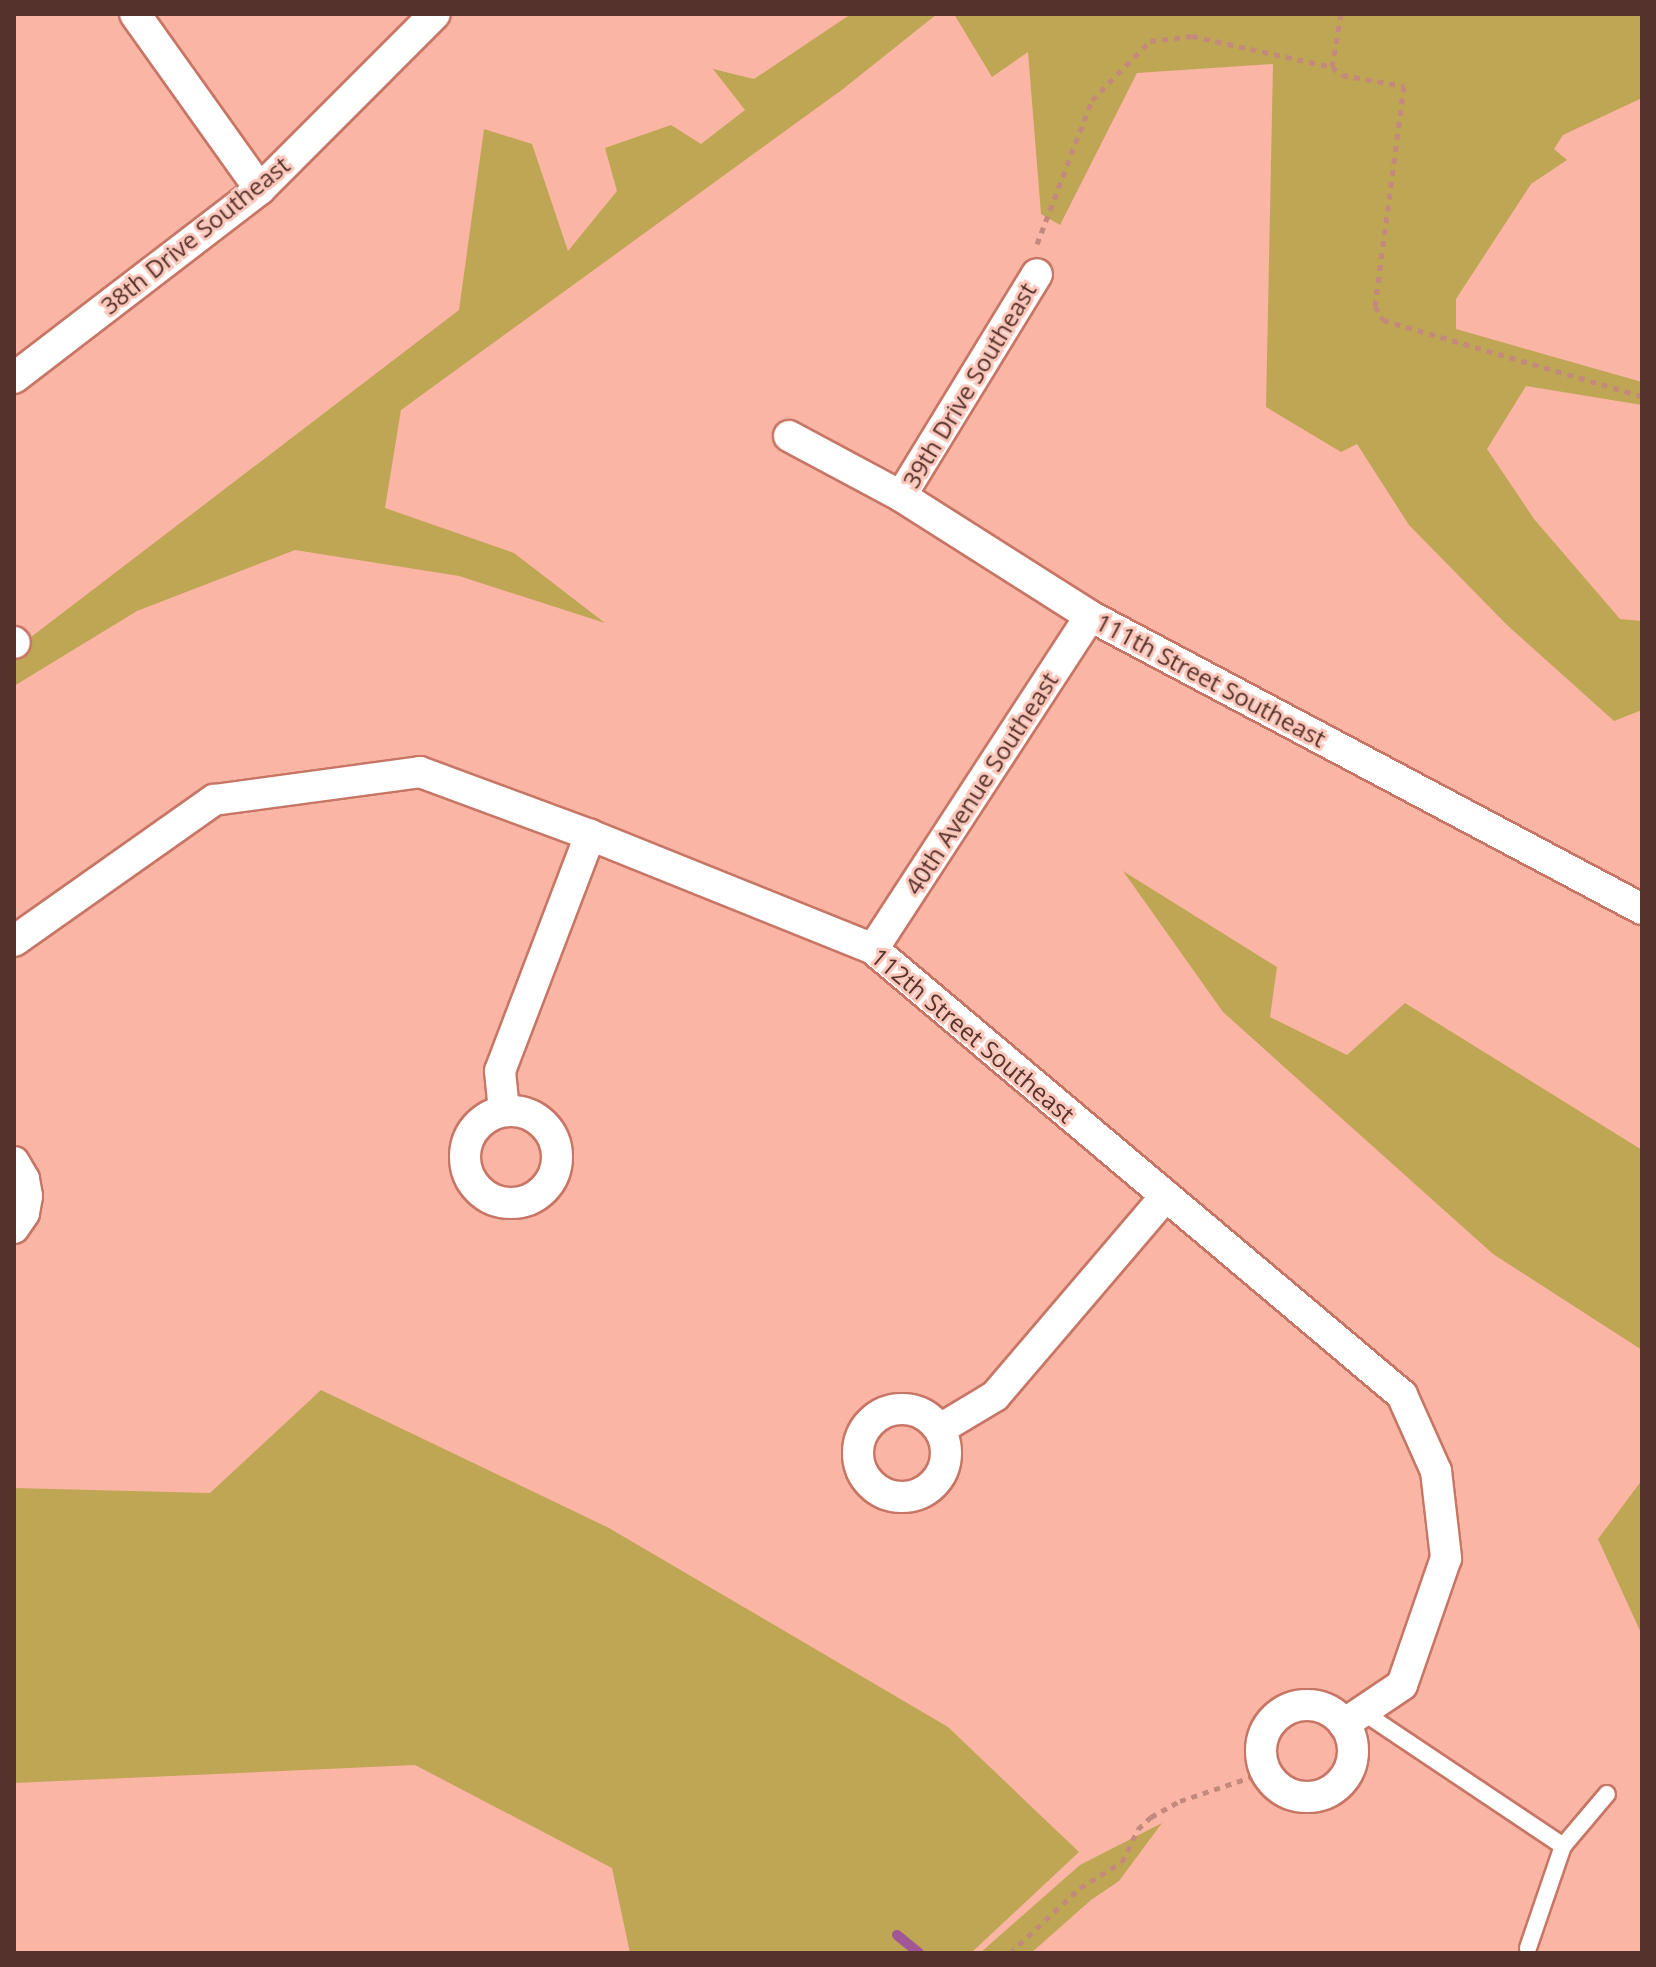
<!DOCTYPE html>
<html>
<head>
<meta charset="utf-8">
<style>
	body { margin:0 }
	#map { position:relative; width:1656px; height:1967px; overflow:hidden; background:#fab5a5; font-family:"Open Sans",sans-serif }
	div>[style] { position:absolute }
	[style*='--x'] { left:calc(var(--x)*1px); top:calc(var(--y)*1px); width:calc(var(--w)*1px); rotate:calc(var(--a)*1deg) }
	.green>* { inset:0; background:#bfa654 }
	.stream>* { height:10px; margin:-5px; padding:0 5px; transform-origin:5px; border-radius:5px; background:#a15696 }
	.path>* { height:5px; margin-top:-2.5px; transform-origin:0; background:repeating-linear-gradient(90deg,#c2897c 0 6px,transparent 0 12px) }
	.roads { filter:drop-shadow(2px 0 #c77665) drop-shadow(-2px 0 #c77665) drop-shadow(0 2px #c77665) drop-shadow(0 -2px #c77665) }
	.service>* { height:16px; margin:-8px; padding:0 8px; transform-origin:8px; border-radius:8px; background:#fff }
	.minor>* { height:30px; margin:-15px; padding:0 15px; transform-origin:15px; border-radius:15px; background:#fff }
	.minor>.ring { margin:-15px; padding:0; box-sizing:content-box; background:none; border:30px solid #fff; border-radius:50% }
	span { translate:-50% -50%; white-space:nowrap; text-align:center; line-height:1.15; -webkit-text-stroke:6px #fcc7bb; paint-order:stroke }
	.street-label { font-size:24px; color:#55322b }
	.frame { position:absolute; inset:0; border:16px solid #55322b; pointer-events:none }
</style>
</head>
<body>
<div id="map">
	<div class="green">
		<i style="clip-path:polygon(851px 14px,937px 14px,843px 89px,401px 410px,385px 508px,514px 553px,605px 623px,459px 576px,295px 550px,137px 611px,14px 686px,14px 650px,459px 310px,484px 129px,532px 144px,568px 251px,617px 191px,605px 148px,671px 125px,701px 144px,745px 110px,713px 69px,754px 79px)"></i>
		<i style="clip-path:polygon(954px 14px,1642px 14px,1642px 98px,1563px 135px,1554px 149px,1567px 160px,1531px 184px,1456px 299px,1456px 329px,1642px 382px,1642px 405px,1526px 386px,1487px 449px,1534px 519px,1620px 619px,1642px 621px,1642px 710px,1614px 721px,1507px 625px,1409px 525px,1357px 444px,1341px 452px,1266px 407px,1273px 64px,1137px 73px,1060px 225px,1041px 214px,1028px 52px,992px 77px)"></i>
		<i style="clip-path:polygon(1123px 871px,1277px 967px,1270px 1017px,1347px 1055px,1405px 1003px,1642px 1150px,1642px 1350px,1493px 1254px,1223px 1012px)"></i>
		<i style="clip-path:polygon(321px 1390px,609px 1528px,948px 1727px,1079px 1852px,971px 1953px,630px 1953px,612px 1868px,415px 1765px,14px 1783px,14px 1488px,210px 1493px)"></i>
		<i style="clip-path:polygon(1642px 1480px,1642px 1635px,1598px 1539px)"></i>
		<i style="clip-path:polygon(1162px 1823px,1119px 1881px,1091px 1900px,1031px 1953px,980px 1953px,1080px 1865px)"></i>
	</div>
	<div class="stream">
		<i style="--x:897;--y:1935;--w:28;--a:39"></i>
	</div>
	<div class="path">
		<i style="--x:1332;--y:67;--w:54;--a:-80.4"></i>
		<i style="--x:1037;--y:244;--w:154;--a:-69.1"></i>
		<i style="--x:1092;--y:100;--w:83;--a:-45.5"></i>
		<i style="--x:1150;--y:41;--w:42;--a:-6.8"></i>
		<i style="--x:1192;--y:36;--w:143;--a:12.5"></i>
		<i style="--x:1332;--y:67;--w:13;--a:39"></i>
		<i style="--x:1342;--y:75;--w:63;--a:10.1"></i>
		<i style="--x:1404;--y:86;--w:222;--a:97.5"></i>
		<i style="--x:1375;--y:306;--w:16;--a:60"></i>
		<i style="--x:1383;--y:320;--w:270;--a:16.4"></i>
		<i style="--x:1010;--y:1953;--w:96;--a:-42.9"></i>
		<i style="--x:1080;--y:1888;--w:49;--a:-31.8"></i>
		<i style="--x:1122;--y:1862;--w:37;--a:-64"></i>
		<i style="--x:1138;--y:1829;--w:18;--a:-43"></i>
		<i style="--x:1151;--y:1817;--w:33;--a:-29"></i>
		<i style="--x:1180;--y:1801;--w:91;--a:-18.6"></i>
	</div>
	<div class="roads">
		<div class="service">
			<i style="--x:1363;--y:1712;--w:241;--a:33.8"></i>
			<i style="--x:1528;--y:1948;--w:108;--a:-71.1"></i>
			<i style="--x:1563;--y:1846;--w:68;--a:-49.8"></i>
		</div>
		<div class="minor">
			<i style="--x:135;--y:14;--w:215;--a:54.5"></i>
			<i style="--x:14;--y:378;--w:310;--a:-37.5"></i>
			<i style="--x:260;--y:189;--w:247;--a:-45"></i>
			<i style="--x:789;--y:436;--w:127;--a:28.2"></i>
			<i style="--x:901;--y:496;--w:224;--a:32.4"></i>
			<i style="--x:1090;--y:616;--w:625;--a:27.96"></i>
			<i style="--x:901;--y:496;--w:260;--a:-58.5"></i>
			<i style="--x:14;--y:642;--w:1;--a:45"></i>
			<i style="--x:14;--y:941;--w:245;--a:-35.2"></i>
			<i style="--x:214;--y:800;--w:208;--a:-7.7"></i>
			<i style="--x:420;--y:772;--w:181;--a:20.3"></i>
			<i style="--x:590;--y:835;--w:305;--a:21.9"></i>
			<i style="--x:873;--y:949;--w:692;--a:40.13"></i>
			<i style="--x:1402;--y:1395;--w:83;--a:65.9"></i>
			<i style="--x:1436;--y:1471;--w:88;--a:83.4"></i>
			<i style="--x:1446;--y:1558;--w:134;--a:109.1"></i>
			<i style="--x:1402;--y:1685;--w:70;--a:146.1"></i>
			<i style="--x:873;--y:949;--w:397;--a:-56.9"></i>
			<i style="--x:504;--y:1111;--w:40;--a:-95.7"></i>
			<i style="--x:500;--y:1071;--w:253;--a:-69.1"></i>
			<i class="ring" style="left:465px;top:1111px;width:62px;height:62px"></i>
			<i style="--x:14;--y:1162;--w:20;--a:60"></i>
			<i style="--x:24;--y:1179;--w:17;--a:80"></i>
			<i style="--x:27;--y:1196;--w:17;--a:100"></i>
			<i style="--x:24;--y:1213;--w:18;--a:124"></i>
			<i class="ring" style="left:858px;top:1409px;width:58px;height:58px"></i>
			<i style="--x:940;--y:1429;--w:64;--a:-31"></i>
			<i style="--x:995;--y:1396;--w:263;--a:-49.5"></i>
			<i class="ring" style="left:1261px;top:1705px;width:62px;height:62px"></i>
		</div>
	</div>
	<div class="street-label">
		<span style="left:195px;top:235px;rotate:-39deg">38th Drive Southeast</span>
		<span style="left:969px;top:385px;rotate:-59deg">39th Drive Southeast</span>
		<span style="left:1211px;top:680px;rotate:28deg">111th Street Southeast</span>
		<span style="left:981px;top:783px;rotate:-57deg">40th Avenue Southeast</span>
		<span style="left:973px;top:1035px;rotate:40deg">112th Street Southeast</span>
	</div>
	<div class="frame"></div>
</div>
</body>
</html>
